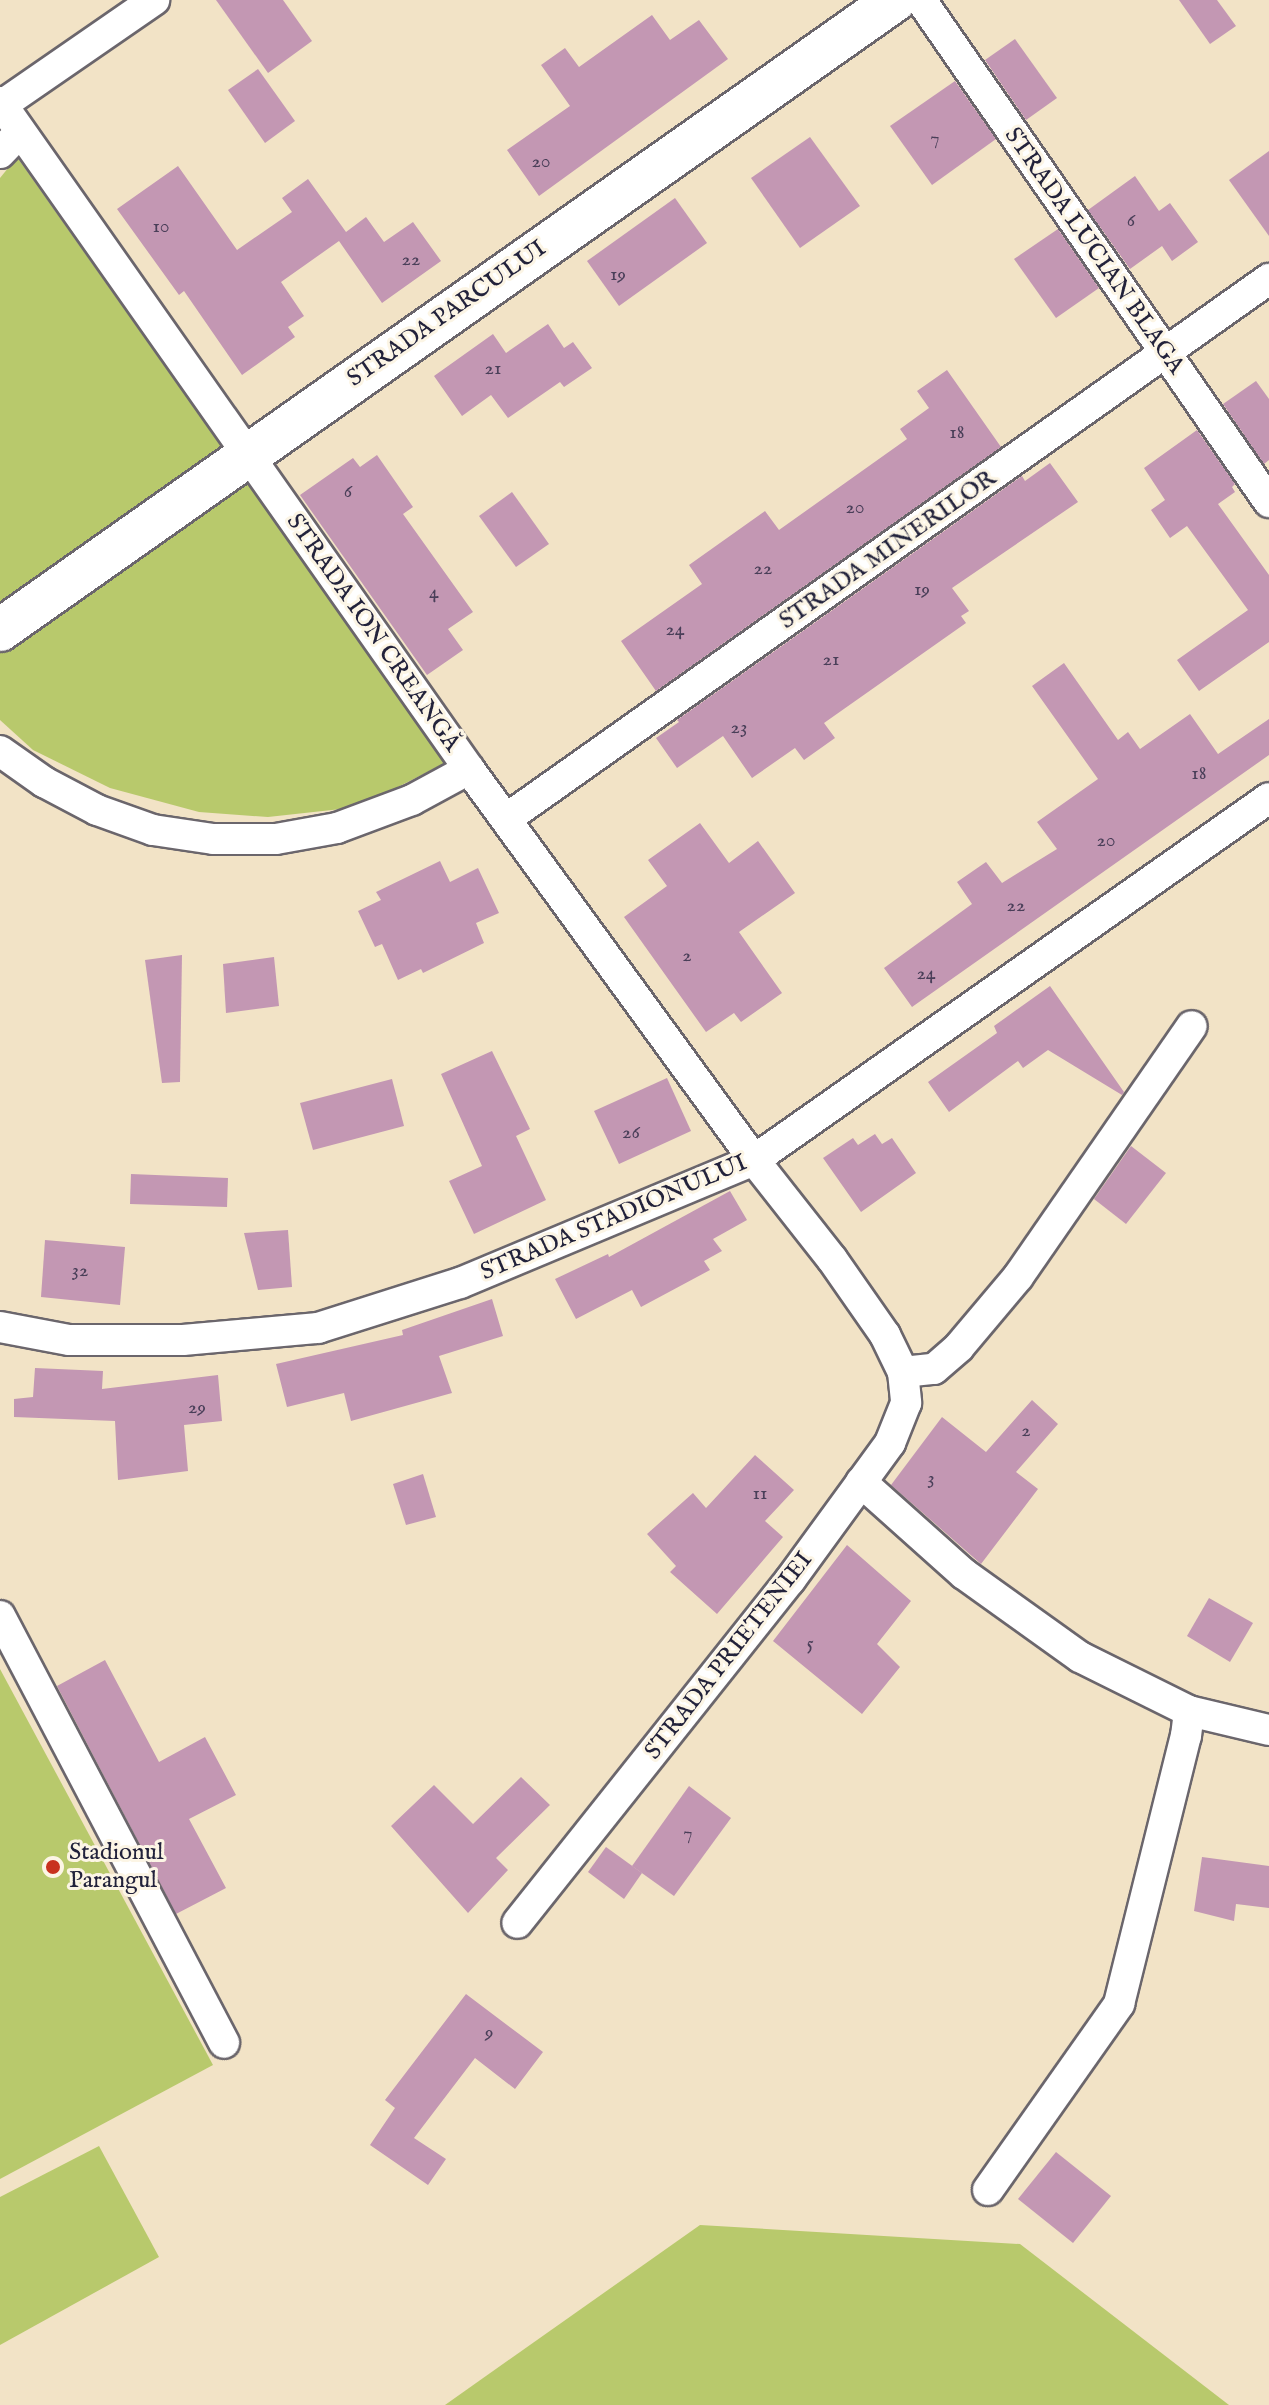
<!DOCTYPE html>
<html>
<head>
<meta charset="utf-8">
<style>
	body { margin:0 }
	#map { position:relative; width:1269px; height:2405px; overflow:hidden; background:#f2e3c6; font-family:"IM FELL English",serif }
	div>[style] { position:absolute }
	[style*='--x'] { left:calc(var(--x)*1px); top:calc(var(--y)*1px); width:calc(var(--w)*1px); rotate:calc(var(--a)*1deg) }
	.green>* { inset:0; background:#b8c96c }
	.building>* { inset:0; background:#c397b3 }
	.roads { filter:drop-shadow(2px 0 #6b666c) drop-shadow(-2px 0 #6b666c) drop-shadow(0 2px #6b666c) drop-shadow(0 -2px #6b666c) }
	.minor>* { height:30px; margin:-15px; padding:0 15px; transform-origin:15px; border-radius:15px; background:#fff }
	.secondary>* { height:42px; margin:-21px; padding:0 21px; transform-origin:21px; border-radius:21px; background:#fff }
	.dots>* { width:22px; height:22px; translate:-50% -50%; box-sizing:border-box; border:4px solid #fcf5e5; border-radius:50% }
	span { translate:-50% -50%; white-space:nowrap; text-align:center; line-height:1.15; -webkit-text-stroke:6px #fcf5e5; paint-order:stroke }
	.number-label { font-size:20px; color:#4a3f59 }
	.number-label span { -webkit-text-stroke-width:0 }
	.street-label { font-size:24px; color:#22223b }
	.poi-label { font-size:24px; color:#22223b }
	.left { translate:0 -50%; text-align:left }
</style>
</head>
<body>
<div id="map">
	<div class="green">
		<i style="clip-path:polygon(17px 157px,445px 763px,392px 790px,341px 809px,268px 817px,199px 812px,110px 788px,33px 750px,0 720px,0 178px)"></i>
		<i style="clip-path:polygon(0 1669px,213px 2065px,0 2179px)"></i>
		<i style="clip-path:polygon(99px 2146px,159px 2257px,0 2345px,0 2197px)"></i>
		<i style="clip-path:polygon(700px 2225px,1020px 2244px,1229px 2405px,445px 2405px)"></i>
	</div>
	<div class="building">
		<i style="clip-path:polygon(216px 0,283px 0,312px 41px,268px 73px)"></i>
		<i style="clip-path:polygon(1179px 0,1217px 0,1236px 26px,1210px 44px)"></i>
		<i style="clip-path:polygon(652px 15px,670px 40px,699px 20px,728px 59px,539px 196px,507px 150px,570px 106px,541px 65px,565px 48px,579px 67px)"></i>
		<i style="clip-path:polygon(1015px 39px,1057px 98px,1026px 120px,985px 60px)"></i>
		<i style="clip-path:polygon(258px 69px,295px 121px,265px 143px,228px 90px)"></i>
		<i style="clip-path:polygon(955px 81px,996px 139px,932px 185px,890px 126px)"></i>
		<i style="clip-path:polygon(810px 137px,860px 206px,800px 248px,751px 178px)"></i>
		<i style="clip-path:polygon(1269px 151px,1269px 236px,1229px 180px)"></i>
		<i style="clip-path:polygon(178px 166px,237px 250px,292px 212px,282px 198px,308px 179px,346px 232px,366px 217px,384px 242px,413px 222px,441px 261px,382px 303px,339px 241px,281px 282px,304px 316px,288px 327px,295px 337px,242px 375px,184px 291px,179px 295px,117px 209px)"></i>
		<i style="clip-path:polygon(1135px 176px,1159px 211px,1170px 203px,1198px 242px,1172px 261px,1162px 246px,1130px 269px,1088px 210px)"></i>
		<i style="clip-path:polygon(675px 198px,707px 243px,619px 306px,587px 261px)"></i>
		<i style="clip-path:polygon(1058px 229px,1099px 288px,1056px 318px,1014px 259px)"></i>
		<i style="clip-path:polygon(548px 324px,564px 348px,573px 342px,592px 368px,564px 387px,560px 382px,508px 418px,491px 395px,462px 416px,434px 376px,493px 334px,506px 353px)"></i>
		<i style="clip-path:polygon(947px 370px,1001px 447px,656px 691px,621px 641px,702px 584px,689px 565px,765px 511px,779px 530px,907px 439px,900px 429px,929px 408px,917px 391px)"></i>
		<i style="clip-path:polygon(1256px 381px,1269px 399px,1269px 460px,1264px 464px,1223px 404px)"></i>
		<i style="clip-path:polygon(1197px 430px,1235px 484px,1232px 487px,1235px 492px,1218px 504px,1269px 575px,1269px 642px,1199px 691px,1177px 660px,1248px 610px,1187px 526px,1170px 538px,1151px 510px,1165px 500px,1144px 468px)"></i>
		<i style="clip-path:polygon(377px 455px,413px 507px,403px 514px,473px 612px,448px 629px,463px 650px,427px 675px,300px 495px,353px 458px,360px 467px)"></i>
		<i style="clip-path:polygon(1050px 463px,1078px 502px,952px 588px,969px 611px,961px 616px,966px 623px,824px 723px,835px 738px,804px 760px,795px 748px,752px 778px,723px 736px,677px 768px,656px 738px,679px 722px,677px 720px,1022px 476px,1025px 481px)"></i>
		<i style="clip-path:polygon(512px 492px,549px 544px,516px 567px,479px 516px)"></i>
		<i style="clip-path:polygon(1064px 663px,1118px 740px,1128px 732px,1140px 749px,1190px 714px,1218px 754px,1269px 719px,1269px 755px,912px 1007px,884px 968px,972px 904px,957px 882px,986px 862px,1002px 883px,1057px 849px,1037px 822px,1098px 779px,1032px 686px)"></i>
		<i style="clip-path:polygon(700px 823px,729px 863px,758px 841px,795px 893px,739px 932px,782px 993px,741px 1022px,734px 1013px,706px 1032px,624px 917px,667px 886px,648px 860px)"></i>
		<i style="clip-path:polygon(440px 861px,450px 882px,478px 868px,499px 913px,476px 923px,484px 943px,423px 973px,421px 969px,398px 980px,382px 944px,375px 947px,358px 911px,381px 900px,376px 892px)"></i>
		<i style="clip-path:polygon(182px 955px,180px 1082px,162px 1083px,145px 960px)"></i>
		<i style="clip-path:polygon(274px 957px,279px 1006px,226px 1013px,223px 964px)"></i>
		<i style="clip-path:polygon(1050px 986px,1124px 1092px,1122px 1095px,1048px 1050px,1023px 1068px,1018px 1061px,949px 1112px,928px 1082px,997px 1033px,994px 1026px)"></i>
		<i style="clip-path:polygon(492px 1051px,530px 1129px,516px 1136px,546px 1200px,474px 1234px,449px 1181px,482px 1166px,441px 1074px)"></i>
		<i style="clip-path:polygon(667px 1078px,691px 1131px,619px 1164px,594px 1111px)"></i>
		<i style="clip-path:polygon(392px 1079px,404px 1126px,313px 1150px,300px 1103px)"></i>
		<i style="clip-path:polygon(875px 1134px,882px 1144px,892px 1138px,916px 1173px,861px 1212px,823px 1158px,853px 1138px,858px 1145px)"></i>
		<i style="clip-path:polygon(1131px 1146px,1166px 1173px,1126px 1224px,1094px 1199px)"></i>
		<i style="clip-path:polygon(131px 1174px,228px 1178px,227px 1207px,130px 1204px)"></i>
		<i style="clip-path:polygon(730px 1191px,747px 1220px,713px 1239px,722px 1251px,704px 1261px,710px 1270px,641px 1307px,632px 1290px,576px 1319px,555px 1279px,608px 1254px,609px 1257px)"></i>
		<i style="clip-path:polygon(288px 1230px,292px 1287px,258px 1290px,244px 1233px)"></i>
		<i style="clip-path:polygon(45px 1240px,125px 1247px,120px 1305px,41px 1297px)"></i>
		<i style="clip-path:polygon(492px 1299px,503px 1336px,439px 1356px,452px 1393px,351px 1421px,344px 1393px,287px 1407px,276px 1364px,403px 1335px,402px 1330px)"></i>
		<i style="clip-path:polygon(35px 1368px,103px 1371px,102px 1389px,218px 1375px,222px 1421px,184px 1425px,188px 1471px,118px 1480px,115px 1421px,14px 1417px,14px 1399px,33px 1397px)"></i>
		<i style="clip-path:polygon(1032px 1400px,1058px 1424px,1016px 1472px,1038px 1489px,981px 1564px,891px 1485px,942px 1417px,986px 1452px)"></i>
		<i style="clip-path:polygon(755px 1455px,794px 1490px,765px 1521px,783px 1537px,717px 1614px,670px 1572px,676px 1566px,647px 1534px,693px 1493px,706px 1508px)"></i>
		<i style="clip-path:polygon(423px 1474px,436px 1517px,406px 1525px,393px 1484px)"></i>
		<i style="clip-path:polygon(847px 1545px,911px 1601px,877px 1644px,900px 1667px,862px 1714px,773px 1641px)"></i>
		<i style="clip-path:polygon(1209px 1598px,1253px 1623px,1230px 1662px,1187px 1636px)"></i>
		<i style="clip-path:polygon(105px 1660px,159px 1762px,205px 1737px,236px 1795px,189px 1819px,226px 1888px,176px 1914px,57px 1686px)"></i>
		<i style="clip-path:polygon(521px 1777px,550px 1805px,496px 1858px,508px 1870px,468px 1913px,391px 1826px,434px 1785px,473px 1824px)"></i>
		<i style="clip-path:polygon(689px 1786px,731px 1818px,674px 1896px,632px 1866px)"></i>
		<i style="clip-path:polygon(606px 1847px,642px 1873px,624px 1899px,588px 1872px)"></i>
		<i style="clip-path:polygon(1202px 1857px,1269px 1866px,1269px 1908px,1236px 1904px,1234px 1921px,1194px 1911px)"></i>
		<i style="clip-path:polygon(466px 1994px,543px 2052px,515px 2089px,475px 2058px,414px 2138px,446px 2159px,428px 2185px,370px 2145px,395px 2108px,385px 2100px)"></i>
		<i style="clip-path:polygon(1056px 2152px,1111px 2196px,1073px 2243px,1018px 2199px)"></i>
	</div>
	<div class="roads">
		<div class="minor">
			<i style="--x:921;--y:0;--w:611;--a:55.27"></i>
			<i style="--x:0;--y:102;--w:815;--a:54.89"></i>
			<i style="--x:469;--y:769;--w:484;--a:53.9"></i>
			<i style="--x:754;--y:1160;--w:126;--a:51.8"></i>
			<i style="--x:832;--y:1259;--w:93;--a:55.1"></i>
			<i style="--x:885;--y:1335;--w:41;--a:64.1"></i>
			<i style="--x:903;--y:1372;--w:31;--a:84"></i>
			<i style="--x:906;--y:1403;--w:43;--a:111.8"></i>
			<i style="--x:890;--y:1443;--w:170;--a:126.1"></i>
			<i style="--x:790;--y:1580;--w:438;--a:128.5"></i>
			<i style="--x:2;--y:105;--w:185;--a:-34.6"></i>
			<i style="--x:0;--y:153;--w:29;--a:-46"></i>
			<i style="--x:0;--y:751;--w:54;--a:35.2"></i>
			<i style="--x:44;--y:782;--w:60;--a:27.8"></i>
			<i style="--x:97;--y:810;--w:59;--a:19.7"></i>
			<i style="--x:153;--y:830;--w:61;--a:8.5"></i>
			<i style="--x:213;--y:839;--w:63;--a:0"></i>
			<i style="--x:276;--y:839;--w:62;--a:-10.2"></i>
			<i style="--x:337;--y:828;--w:80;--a:-20.5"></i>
			<i style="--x:412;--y:800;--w:65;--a:-28.5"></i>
			<i style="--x:506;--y:819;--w:935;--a:-35.29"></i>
			<i style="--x:0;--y:1327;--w:70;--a:10.7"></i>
			<i style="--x:69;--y:1340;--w:114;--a:0"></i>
			<i style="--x:183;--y:1340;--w:136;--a:-5.1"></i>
			<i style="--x:318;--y:1328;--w:149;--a:-17.6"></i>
			<i style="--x:460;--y:1283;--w:319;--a:-22.7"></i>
			<i style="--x:754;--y:1160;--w:629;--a:-35.1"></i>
			<i style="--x:903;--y:1372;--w:31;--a:-6"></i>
			<i style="--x:934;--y:1369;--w:33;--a:-41"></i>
			<i style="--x:959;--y:1347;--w:92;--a:-49.9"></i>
			<i style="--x:1018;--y:1277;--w:305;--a:-55.3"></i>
			<i style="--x:861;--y:1482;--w:138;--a:41.8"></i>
			<i style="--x:964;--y:1574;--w:143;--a:35.6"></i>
			<i style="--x:1080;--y:1657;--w:122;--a:26.4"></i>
			<i style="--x:1189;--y:1711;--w:82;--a:13.4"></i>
			<i style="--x:0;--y:1616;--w:482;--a:62.3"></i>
			<i style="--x:988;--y:2190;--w:228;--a:-54.8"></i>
			<i style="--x:1119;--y:2004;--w:276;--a:-76"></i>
			<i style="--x:1186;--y:1736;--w:25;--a:-83"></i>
		</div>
		<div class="secondary">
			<i style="--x:0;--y:630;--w:1094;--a:-35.14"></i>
		</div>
	</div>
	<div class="dots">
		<i style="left:53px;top:1867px;background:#c8321e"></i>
	</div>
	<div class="number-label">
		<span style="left:935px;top:138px">7</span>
		<span style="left:541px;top:161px">20</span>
		<span style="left:1131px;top:220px">6</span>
		<span style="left:161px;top:226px">10</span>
		<span style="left:411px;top:259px">22</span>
		<span style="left:618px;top:274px">19</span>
		<span style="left:493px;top:368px">21</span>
		<span style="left:957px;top:432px">18</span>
		<span style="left:348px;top:491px">6</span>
		<span style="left:855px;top:507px">20</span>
		<span style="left:763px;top:568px">22</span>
		<span style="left:922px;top:589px">19</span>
		<span style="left:434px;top:592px">4</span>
		<span style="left:675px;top:629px">24</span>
		<span style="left:831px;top:659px">21</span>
		<span style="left:739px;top:727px">23</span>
		<span style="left:1199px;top:773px">18</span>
		<span style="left:1106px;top:840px">20</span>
		<span style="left:1016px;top:905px">22</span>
		<span style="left:687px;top:955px">2</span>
		<span style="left:926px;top:973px">24</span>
		<span style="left:631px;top:1132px">26</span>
		<span style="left:80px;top:1270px">32</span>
		<span style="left:197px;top:1407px">29</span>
		<span style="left:1026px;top:1430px">2</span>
		<span style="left:931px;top:1478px">3</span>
		<span style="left:760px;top:1493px">11</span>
		<span style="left:810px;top:1643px">5</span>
		<span style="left:688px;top:1833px">7</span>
		<span style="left:489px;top:2032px">9</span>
	</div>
	<div class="street-label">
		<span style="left:1094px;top:251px;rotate:55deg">STRADA LUCIAN BLAGA</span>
		<span style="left:447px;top:314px;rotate:-35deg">STRADA PARCULUI</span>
		<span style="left:888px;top:550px;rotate:-35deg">STRADA MINERILOR</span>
		<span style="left:373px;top:633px;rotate:55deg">STRADA ION CREANGĂ</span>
		<span style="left:614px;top:1218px;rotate:-23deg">STRADA STADIONULUI</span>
		<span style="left:729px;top:1656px;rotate:-52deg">STRADA PRIETENIEI</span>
	</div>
	<div class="poi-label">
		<span class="left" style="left:69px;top:1867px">Stadionul<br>Parangul</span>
	</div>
</div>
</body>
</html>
